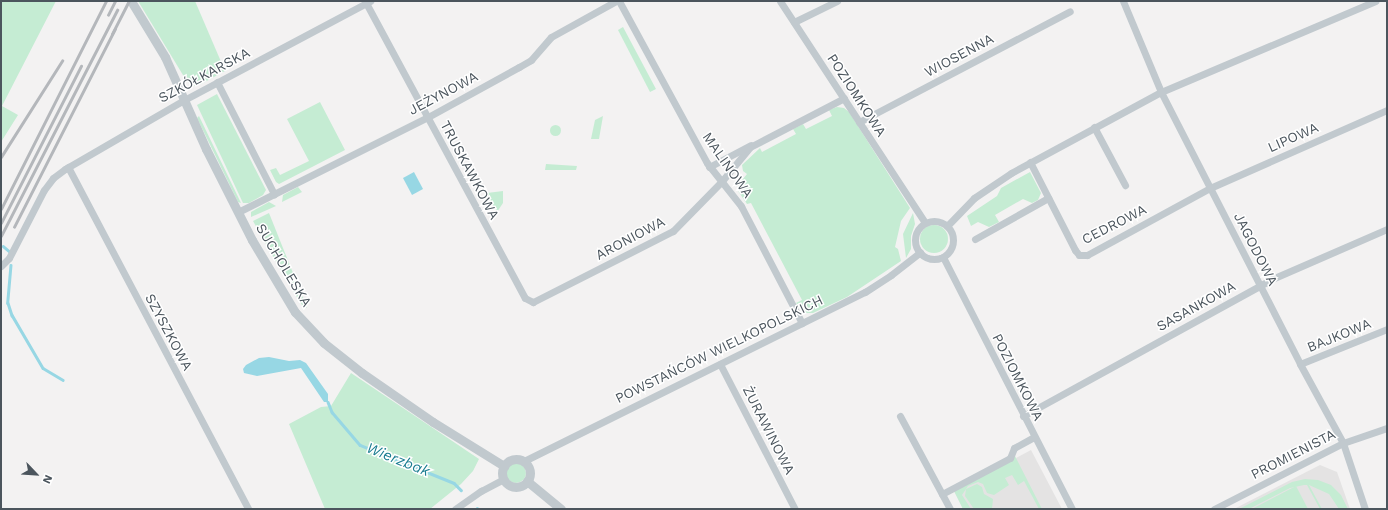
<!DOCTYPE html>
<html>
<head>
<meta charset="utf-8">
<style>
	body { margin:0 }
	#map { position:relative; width:1388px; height:510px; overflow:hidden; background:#f3f2f2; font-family:"Work Sans",sans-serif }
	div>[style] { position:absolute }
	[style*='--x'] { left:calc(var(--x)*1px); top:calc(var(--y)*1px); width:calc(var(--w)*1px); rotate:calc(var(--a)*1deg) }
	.education>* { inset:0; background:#e4e3e3 }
	.green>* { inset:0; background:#c5ecd3 }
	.round { border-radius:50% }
	.water>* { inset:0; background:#97d7e4 }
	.stream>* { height:2.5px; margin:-1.25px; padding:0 1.25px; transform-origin:1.25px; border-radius:1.25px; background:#97d7e4 }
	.minor>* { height:7px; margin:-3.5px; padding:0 3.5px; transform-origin:3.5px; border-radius:3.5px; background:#c1c9ce }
	.minor>.ring { margin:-3.5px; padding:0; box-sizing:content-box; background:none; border:7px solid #c1c9ce; border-radius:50% }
	.tertiary>* { height:9px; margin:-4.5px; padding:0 4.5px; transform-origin:4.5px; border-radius:4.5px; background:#c1c9ce }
	.tertiary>.ring { margin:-4.5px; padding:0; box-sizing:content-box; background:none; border:9px solid #c1c9ce; border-radius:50% }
	.rail>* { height:2.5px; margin:-1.25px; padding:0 1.25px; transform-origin:1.25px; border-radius:1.25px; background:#b4b7bb }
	span { translate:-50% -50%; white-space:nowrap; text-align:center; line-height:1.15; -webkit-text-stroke:3px #fff; paint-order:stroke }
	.street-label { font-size:14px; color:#4b555d }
	.water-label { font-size:15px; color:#1b7d91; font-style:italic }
	.frame { position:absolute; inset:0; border:2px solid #4b555d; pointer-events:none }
	.north { position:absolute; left:16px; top:454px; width:40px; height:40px; -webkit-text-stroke:3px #fff; paint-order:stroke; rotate:115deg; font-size:11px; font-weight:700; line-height:16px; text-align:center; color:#4b555d }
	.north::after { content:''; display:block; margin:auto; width:14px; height:18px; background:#4b555d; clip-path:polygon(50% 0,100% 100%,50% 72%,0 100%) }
</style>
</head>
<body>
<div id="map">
	<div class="education">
		<i style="clip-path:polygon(1031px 450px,1062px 509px,963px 509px,954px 491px)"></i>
		<i style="clip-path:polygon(1320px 465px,1337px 472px,1350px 509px,1234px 509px)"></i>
	</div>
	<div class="green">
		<i style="clip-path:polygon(1px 1px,56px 1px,2px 106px,18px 115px,1px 142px)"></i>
		<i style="clip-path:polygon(138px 1px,195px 1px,225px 71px,201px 84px,193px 86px,186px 80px)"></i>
		<i style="clip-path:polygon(623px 27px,656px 89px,650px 92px,618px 30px)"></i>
		<i style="clip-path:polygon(217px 94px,266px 190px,263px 195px,249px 203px,243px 203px,197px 105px)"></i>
		<i style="clip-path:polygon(320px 102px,345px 150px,279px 184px,276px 182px,270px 170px,276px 168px,280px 175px,309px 161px,287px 119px)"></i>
		<i style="clip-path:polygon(837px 107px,844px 108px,849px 112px,910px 208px,901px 221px,895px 247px,898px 249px,901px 261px,847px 297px,813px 313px,806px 313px,796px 303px,802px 300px,751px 203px,747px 204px,738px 191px,738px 185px,747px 174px,743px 171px,742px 165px,760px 148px,762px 152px,796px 134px,793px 129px,803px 124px,806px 129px,832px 116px,829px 110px)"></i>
		<i style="clip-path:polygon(199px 116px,241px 203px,238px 202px,197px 118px)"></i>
		<i style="clip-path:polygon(603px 116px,599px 139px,591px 139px,595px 120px)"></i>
		<i class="round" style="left:549.5px;top:124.5px;width:11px;height:11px"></i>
		<i style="clip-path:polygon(546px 164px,577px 166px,576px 170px,545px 170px)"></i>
		<i style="clip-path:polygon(1030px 172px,1041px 193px,1038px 200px,1032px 203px,1023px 199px,995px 215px,999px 222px,989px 227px,978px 222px,971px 226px,967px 216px,997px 196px,1001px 188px)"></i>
		<i style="clip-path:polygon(298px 187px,302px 192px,282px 202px,283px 195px)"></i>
		<i style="clip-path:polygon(503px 191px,503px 203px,497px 212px,487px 193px)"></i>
		<i style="clip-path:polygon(269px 202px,276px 206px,251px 217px,251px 212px)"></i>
		<i style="clip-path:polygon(269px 213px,307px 308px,302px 305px,290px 286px,253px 221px)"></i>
		<i style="clip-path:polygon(913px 213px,915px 224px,911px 236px,911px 249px,906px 258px,903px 234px)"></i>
		<i class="round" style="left:920px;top:225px;width:28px;height:28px"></i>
		<i style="clip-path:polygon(351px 373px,479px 459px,473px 471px,461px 484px,430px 509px,325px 509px,289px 424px,321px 407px,331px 406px)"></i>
		<i style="clip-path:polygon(1015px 456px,1042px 509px,1039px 509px,1024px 481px,1018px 485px,1012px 475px,1005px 478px,1009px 485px,994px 495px,987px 493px,983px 484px,978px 482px,968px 486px,962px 495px,971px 509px,963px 509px,954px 491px)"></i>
		<i class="round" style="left:506px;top:463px;width:20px;height:20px"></i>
		<i style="clip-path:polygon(1305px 479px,1318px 480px,1331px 485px,1341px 495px,1348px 509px,1339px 509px,1329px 494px,1309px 485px,1322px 509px,1320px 509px,1307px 485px,1304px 485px,1290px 488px,1249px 509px,1239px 509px,1292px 482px)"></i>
		<i style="clip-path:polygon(977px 484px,982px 487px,984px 494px,993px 499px,992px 509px,974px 509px,965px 496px,966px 489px)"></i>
		<i style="clip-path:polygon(1296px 486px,1308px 509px,1252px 509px)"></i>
	</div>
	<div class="water">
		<i style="clip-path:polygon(414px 172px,423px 189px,412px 195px,403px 178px)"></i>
		<i style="clip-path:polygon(269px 357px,289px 361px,300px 360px,306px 363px,328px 394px,328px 402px,324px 402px,301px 368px,257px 376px,244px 373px,243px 369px,246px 365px,259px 358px)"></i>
	</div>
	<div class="stream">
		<i style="--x:3;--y:246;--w:8;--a:40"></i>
		<i style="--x:11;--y:265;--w:38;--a:95"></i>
		<i style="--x:8;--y:303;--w:13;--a:72"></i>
		<i style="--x:12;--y:315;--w:61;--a:59.7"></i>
		<i style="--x:43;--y:368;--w:23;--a:31"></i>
		<i style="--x:328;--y:402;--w:11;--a:68"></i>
		<i style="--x:332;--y:412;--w:43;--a:49.7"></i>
		<i style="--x:360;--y:445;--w:101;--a:22"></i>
		<i style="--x:454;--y:483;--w:10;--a:45"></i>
		<i style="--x:477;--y:508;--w:2;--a:27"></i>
	</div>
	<div class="minor">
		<i style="--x:365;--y:1;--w:337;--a:61.7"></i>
		<i style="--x:525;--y:298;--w:9;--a:27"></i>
		<i style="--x:533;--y:302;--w:157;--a:-26.9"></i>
		<i style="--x:673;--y:231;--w:70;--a:-45.6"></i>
		<i style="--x:722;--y:181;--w:44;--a:-50.5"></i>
		<i style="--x:750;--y:147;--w:106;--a:-27.5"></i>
		<i style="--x:619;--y:1;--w:184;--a:61.5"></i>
		<i style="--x:707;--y:163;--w:55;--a:51.7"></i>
		<i style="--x:741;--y:206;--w:132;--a:62.5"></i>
		<i style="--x:780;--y:1;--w:265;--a:56.8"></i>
		<i style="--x:1123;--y:1;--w:99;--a:67.3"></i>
		<i style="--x:1161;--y:92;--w:305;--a:62.9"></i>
		<i style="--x:1300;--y:364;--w:90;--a:61.4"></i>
		<i style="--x:1343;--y:443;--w:70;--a:71.6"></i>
		<i style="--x:794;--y:22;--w:48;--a:-26"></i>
		<i style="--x:217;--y:82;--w:126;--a:63"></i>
		<i style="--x:859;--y:122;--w:238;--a:-27.7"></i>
		<i style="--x:1094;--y:127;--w:66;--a:61.9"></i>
		<i style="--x:1030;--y:162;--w:99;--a:62.9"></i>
		<i style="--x:1075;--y:250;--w:6;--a:51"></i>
		<i style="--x:1079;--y:255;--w:8;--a:0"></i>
		<i style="--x:1087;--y:255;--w:140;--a:-28.6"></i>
		<i style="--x:1210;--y:188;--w:193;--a:-23.8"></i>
		<i style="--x:68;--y:167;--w:386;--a:62.2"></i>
		<i style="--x:709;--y:167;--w:47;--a:-27.6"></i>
		<i style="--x:238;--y:212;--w:212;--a:-26.6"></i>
		<i style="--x:428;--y:117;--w:104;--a:-28.8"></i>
		<i style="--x:519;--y:67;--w:14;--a:-30"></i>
		<i style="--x:531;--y:60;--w:30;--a:-49"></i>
		<i style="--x:551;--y:37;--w:74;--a:-29"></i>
		<i class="ring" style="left:915px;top:221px;width:31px;height:31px"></i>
		<i style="--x:947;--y:226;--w:39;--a:-46"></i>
		<i style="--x:974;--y:198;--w:45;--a:-34"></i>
		<i style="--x:1011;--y:173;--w:170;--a:-28.4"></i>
		<i style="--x:1161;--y:92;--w:233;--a:-23"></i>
		<i style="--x:975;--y:239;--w:84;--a:-29.3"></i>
		<i style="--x:943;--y:257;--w:283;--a:62.9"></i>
		<i style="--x:1;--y:266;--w:11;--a:-45"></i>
		<i style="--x:9;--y:258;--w:76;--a:-62.8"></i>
		<i style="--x:44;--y:190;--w:15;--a:-53"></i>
		<i style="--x:53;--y:178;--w:15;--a:-37"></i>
		<i style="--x:65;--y:169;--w:138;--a:-30.1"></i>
		<i style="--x:184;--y:100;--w:211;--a:-28"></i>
		<i style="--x:720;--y:364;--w:163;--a:62.7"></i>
		<i style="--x:1300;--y:364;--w:94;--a:-21.9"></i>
		<i style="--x:900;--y:416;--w:106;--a:61.7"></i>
		<i style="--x:1023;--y:416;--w:284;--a:-28.8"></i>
		<i style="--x:1272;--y:279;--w:125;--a:-23.5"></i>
		<i style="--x:524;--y:461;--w:381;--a:-26.4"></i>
		<i style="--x:865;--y:292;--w:31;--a:-33"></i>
		<i style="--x:891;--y:275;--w:37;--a:-38"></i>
		<i style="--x:942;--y:494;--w:77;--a:-27.9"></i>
		<i style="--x:1010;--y:458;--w:11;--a:-68"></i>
		<i style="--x:1014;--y:448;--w:23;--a:-29"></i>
		<i style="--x:455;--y:509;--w:32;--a:-35"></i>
		<i style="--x:481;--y:491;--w:26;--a:-28"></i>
		<i style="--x:1214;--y:509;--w:145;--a:-27.1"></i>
		<i style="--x:1343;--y:443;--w:46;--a:-18.8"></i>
	</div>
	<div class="tertiary">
		<i style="--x:131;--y:1;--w:66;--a:58.7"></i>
		<i style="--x:165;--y:57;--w:101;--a:66"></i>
		<i style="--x:206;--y:149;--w:102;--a:63.2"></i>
		<i style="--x:252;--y:240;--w:84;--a:59.2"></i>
		<i style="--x:295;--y:312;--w:42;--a:46.9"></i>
		<i style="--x:324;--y:343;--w:48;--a:38.3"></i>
		<i style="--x:362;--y:373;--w:86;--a:34.6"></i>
		<i style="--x:433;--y:422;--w:84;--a:31.8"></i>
		<i class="ring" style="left:502px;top:459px;width:19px;height:19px"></i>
		<i style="--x:527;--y:481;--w:44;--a:39.5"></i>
	</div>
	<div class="rail">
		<i style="--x:108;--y:15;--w:16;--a:-63"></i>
		<i style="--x:112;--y:34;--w:37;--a:-63"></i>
		<i style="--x:1;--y:157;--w:114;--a:-57.6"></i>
		<i style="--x:1;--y:209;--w:233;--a:-63.2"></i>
		<i style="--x:1;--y:223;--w:176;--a:-63"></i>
		<i style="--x:14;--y:227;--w:222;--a:-63"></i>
		<i style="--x:1;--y:236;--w:254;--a:-62.8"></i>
	</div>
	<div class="street-label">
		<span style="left:959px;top:55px;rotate:-28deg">WIOSENNA</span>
		<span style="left:204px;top:75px;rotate:-28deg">SZKÓŁKARSKA</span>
		<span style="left:443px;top:93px;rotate:-28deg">JEŻYNOWA</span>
		<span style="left:857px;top:95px;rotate:57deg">POZIOMKOWA</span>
		<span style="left:1293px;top:137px;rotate:-24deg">LIPOWA</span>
		<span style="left:728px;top:165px;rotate:55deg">MALINOWA</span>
		<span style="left:470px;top:170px;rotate:62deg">TRUSKAWKOWA</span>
		<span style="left:1114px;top:224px;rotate:-27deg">CEDROWA</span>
		<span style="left:630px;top:238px;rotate:-28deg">ARONIOWA</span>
		<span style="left:1256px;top:249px;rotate:63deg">JAGODOWA</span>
		<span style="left:284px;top:265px;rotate:59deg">SUCHOLESKA</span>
		<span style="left:1196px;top:306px;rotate:-29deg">SASANKOWA</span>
		<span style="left:169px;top:332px;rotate:62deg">SZYSZKOWA</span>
		<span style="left:1339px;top:335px;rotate:-22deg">BAJKOWA</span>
		<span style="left:719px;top:349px;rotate:-26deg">POWSTAŃCÓW WIELKOPOLSKICH</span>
		<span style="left:1018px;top:377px;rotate:63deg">POZIOMKOWA</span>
		<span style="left:769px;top:430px;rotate:63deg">ŻURAWINOWA</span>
		<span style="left:1293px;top:454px;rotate:-27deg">PROMIENISTA</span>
	</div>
	<div class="water-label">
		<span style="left:398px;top:460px;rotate:22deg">Wierzbak</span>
	</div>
	<div class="frame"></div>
	<div class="north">N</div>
</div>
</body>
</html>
